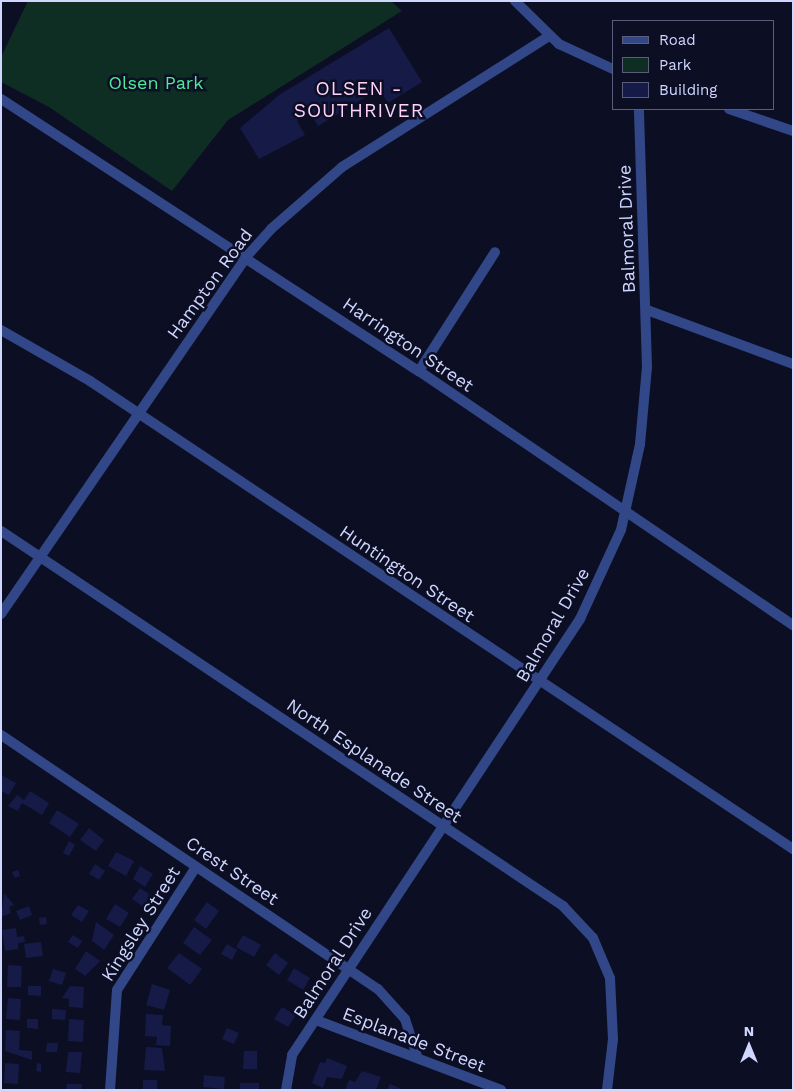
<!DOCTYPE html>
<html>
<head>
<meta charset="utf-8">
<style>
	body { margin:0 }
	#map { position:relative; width:794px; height:1091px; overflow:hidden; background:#0c0e24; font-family:"Work Sans",sans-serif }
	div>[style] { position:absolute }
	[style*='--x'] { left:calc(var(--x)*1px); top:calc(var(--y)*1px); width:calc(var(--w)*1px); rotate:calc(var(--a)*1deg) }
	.green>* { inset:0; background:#0e2e24 }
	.building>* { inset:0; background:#161a46 }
	.minor>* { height:10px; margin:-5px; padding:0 5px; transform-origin:5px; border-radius:5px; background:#324787 }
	span { translate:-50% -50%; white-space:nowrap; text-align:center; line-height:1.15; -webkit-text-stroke:5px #0c0e24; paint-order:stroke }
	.park-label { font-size:18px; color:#50ea98 }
	.street-label { font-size:18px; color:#cfd7ff }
	.neighbourhood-label { font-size:19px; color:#ffd1fb; letter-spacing:1px }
	.frame { position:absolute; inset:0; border:2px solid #cfd7ff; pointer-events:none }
	.legend { position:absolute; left:612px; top:20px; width:162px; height:90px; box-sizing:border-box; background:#0c0e24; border:1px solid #5a5e7c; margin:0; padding:6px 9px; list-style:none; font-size:15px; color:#cfd7ff }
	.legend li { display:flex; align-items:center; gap:10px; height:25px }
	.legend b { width:25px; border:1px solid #5a5e7c }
	.north { position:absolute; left:724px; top:1021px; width:50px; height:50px; -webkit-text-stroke:4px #0c0e24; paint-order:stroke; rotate:0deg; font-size:14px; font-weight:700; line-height:20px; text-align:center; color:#cfd7ff }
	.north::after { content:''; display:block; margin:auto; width:18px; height:22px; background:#cfd7ff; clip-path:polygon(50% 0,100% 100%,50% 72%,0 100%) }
</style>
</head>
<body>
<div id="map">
	<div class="green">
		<i style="clip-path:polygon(28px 1px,391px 1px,402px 11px,228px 120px,172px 191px,49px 107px,1px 82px,1px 57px)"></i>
	</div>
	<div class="building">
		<i style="clip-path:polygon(389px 28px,422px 82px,388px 103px,379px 89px,318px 126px,310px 113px,297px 121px,305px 135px,259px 159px,240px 128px,279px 95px)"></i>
		<i style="clip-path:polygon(1px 775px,16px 783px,9px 795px,1px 791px)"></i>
		<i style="clip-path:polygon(30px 791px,49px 803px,42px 815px,22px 803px,18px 811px,8px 806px,17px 795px,24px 800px)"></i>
		<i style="clip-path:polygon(57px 810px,79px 824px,70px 837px,49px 823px)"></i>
		<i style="clip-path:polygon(89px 828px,104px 840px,96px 851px,80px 840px)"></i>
		<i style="clip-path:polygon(69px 841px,75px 845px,69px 856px,63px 853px)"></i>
		<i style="clip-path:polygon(116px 852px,134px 861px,126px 876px,108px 866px)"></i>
		<i style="clip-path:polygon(95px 864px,105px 871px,99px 880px,89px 874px)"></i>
		<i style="clip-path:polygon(140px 866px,153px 874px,145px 887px,133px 879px)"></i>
		<i style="clip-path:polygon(18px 870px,20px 876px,15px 878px,12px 872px)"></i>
		<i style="clip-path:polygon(140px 888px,152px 896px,145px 908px,132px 899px)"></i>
		<i style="clip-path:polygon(4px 893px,14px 905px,9px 907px,11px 913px,1px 917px)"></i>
		<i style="clip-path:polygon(207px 902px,219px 911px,206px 929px,194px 920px)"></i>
		<i style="clip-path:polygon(115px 904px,129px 913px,120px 927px,106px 919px)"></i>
		<i style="clip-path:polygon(78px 905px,89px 911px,82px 922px,71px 915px)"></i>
		<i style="clip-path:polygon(29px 906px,32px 915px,20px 920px,16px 911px)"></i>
		<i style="clip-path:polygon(46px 917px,47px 924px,40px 925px,39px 918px)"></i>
		<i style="clip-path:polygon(96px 922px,114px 935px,104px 950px,92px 941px)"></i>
		<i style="clip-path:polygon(194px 927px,212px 940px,200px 955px,183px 943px)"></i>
		<i style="clip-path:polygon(16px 928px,17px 937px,24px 936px,25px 942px,18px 943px,18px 949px,5px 951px,2px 930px)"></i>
		<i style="clip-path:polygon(73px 935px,82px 941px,78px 948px,68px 942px)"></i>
		<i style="clip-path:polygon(243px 935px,261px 945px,254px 957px,236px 947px)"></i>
		<i style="clip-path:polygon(41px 942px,43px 956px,26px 958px,24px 944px)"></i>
		<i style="clip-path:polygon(227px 944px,237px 950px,232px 960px,221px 954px)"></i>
		<i style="clip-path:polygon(86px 951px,100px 961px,85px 976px,75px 969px)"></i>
		<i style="clip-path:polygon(179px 953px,202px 969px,190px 985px,167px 968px)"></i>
		<i style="clip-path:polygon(275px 953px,288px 963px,279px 975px,266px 965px)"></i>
		<i style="clip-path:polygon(8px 965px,22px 966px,21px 987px,7px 987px)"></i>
		<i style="clip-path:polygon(294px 968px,310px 978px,303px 990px,287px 980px)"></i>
		<i style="clip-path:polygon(53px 969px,66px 973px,62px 985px,49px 981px)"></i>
		<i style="clip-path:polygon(152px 984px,170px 990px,164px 1010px,146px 1005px)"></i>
		<i style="clip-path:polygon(28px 986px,41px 986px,41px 996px,28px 995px)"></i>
		<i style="clip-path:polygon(70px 986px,84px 987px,83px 1008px,69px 1007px,69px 999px,62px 998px)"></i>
		<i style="clip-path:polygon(8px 998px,21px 999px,20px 1020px,6px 1019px)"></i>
		<i style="clip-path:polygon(282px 1007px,296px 1015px,288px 1027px,274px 1019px)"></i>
		<i style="clip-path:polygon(52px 1009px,66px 1010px,65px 1020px,52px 1019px)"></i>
		<i style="clip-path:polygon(146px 1014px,163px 1015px,162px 1025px,171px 1026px,170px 1046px,156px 1045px,157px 1037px,145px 1036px)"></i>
		<i style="clip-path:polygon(27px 1019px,38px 1019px,38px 1029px,27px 1028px)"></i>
		<i style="clip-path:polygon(69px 1019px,84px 1020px,83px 1042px,68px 1041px)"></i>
		<i style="clip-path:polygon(227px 1028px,239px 1033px,234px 1044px,222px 1039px)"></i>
		<i style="clip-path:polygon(6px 1030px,20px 1031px,19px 1050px,32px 1051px,32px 1060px,5px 1051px)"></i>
		<i style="clip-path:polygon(47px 1043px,58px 1043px,57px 1052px,46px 1052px)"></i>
		<i style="clip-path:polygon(146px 1047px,162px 1048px,165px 1071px,144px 1070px)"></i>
		<i style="clip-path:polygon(244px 1051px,257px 1051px,257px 1069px,243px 1069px)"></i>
		<i style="clip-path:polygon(68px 1052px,82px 1052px,80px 1073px,66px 1072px)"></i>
		<i style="clip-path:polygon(327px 1058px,347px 1066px,342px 1079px,327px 1077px,323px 1088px,312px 1083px,320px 1062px,325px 1063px)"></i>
		<i style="clip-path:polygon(5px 1063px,19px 1064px,18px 1084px,4px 1083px)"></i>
		<i style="clip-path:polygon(37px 1063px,41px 1064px,41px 1072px,36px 1071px)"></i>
		<i style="clip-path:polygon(362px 1071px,381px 1077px,376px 1090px,345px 1090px,349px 1080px,355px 1082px)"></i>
		<i style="clip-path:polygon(204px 1075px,225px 1077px,224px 1089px,203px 1087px)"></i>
		<i style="clip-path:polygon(143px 1080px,157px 1080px,157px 1090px,143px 1090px)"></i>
		<i style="clip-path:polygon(240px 1083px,259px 1083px,259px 1090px,240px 1090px)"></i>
		<i style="clip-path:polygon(67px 1084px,82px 1084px,81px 1090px,66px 1090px)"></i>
		<i style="clip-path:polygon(390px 1084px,404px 1090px,387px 1090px)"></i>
	</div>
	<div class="minor">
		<i style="--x:515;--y:1;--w:62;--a:44.3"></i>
		<i style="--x:559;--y:44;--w:60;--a:24.8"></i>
		<i style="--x:1;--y:99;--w:499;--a:33.1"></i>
		<i style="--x:419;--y:371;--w:452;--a:34.2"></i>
		<i style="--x:729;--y:109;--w:68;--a:19"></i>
		<i style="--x:647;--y:310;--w:156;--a:20.3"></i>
		<i style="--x:1;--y:330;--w:103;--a:29.8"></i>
		<i style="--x:90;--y:381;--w:845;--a:33.65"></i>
		<i style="--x:419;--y:371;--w:141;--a:-57.4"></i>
		<i style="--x:1;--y:531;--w:676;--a:33.71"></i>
		<i style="--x:563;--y:906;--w:44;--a:46.8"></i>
		<i style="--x:593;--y:938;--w:43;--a:67"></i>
		<i style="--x:610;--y:978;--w:61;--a:87.2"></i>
		<i style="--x:613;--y:1039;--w:51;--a:96.7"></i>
		<i style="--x:1;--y:614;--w:433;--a:-55.5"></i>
		<i style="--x:246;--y:257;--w:38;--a:-48"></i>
		<i style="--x:271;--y:229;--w:94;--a:-41.1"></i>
		<i style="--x:342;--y:167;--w:245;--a:-32.3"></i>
		<i style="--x:1;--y:735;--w:455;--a:34"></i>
		<i style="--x:378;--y:989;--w:40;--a:48"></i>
		<i style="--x:405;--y:1019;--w:40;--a:72"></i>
		<i style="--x:316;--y:1020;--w:198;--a:20.7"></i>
		<i style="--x:110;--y:1090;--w:100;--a:-86"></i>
		<i style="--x:117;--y:990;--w:146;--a:-57.3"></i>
		<i style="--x:286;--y:1090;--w:36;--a:-80"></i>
		<i style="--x:292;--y:1055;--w:523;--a:-56.55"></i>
		<i style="--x:580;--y:619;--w:98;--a:-65.3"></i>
		<i style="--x:621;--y:530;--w:88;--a:-77.5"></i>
		<i style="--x:640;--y:444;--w:77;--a:-84.8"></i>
		<i style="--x:647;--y:367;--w:258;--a:-91.8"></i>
	</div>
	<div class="park-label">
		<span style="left:156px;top:83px">Olsen Park</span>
	</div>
	<div class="street-label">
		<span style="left:627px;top:229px;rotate:-92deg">Balmoral Drive</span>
		<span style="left:210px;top:284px;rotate:-54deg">Hampton Road</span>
		<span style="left:408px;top:345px;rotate:34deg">Harrington Street</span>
		<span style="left:407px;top:574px;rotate:34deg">Huntington Street</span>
		<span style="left:553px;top:625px;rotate:-60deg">Balmoral Drive</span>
		<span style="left:374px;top:761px;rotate:34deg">North Esplanade Street</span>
		<span style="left:232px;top:871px;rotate:34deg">Crest Street</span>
		<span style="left:141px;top:924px;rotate:-58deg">Kingsley Street</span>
		<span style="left:333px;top:963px;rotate:-57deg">Balmoral Drive</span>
		<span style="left:414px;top:1040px;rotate:21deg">Esplanade Street</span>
	</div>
	<div class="neighbourhood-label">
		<span style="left:359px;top:100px">OLSEN -<br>SOUTHRIVER</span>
	</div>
	<div class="frame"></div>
	<ul class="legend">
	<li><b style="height:6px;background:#324787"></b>Road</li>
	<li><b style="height:14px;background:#0e2e24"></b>Park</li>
	<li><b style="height:14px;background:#161a46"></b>Building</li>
	</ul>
	<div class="north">N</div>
</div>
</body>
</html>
